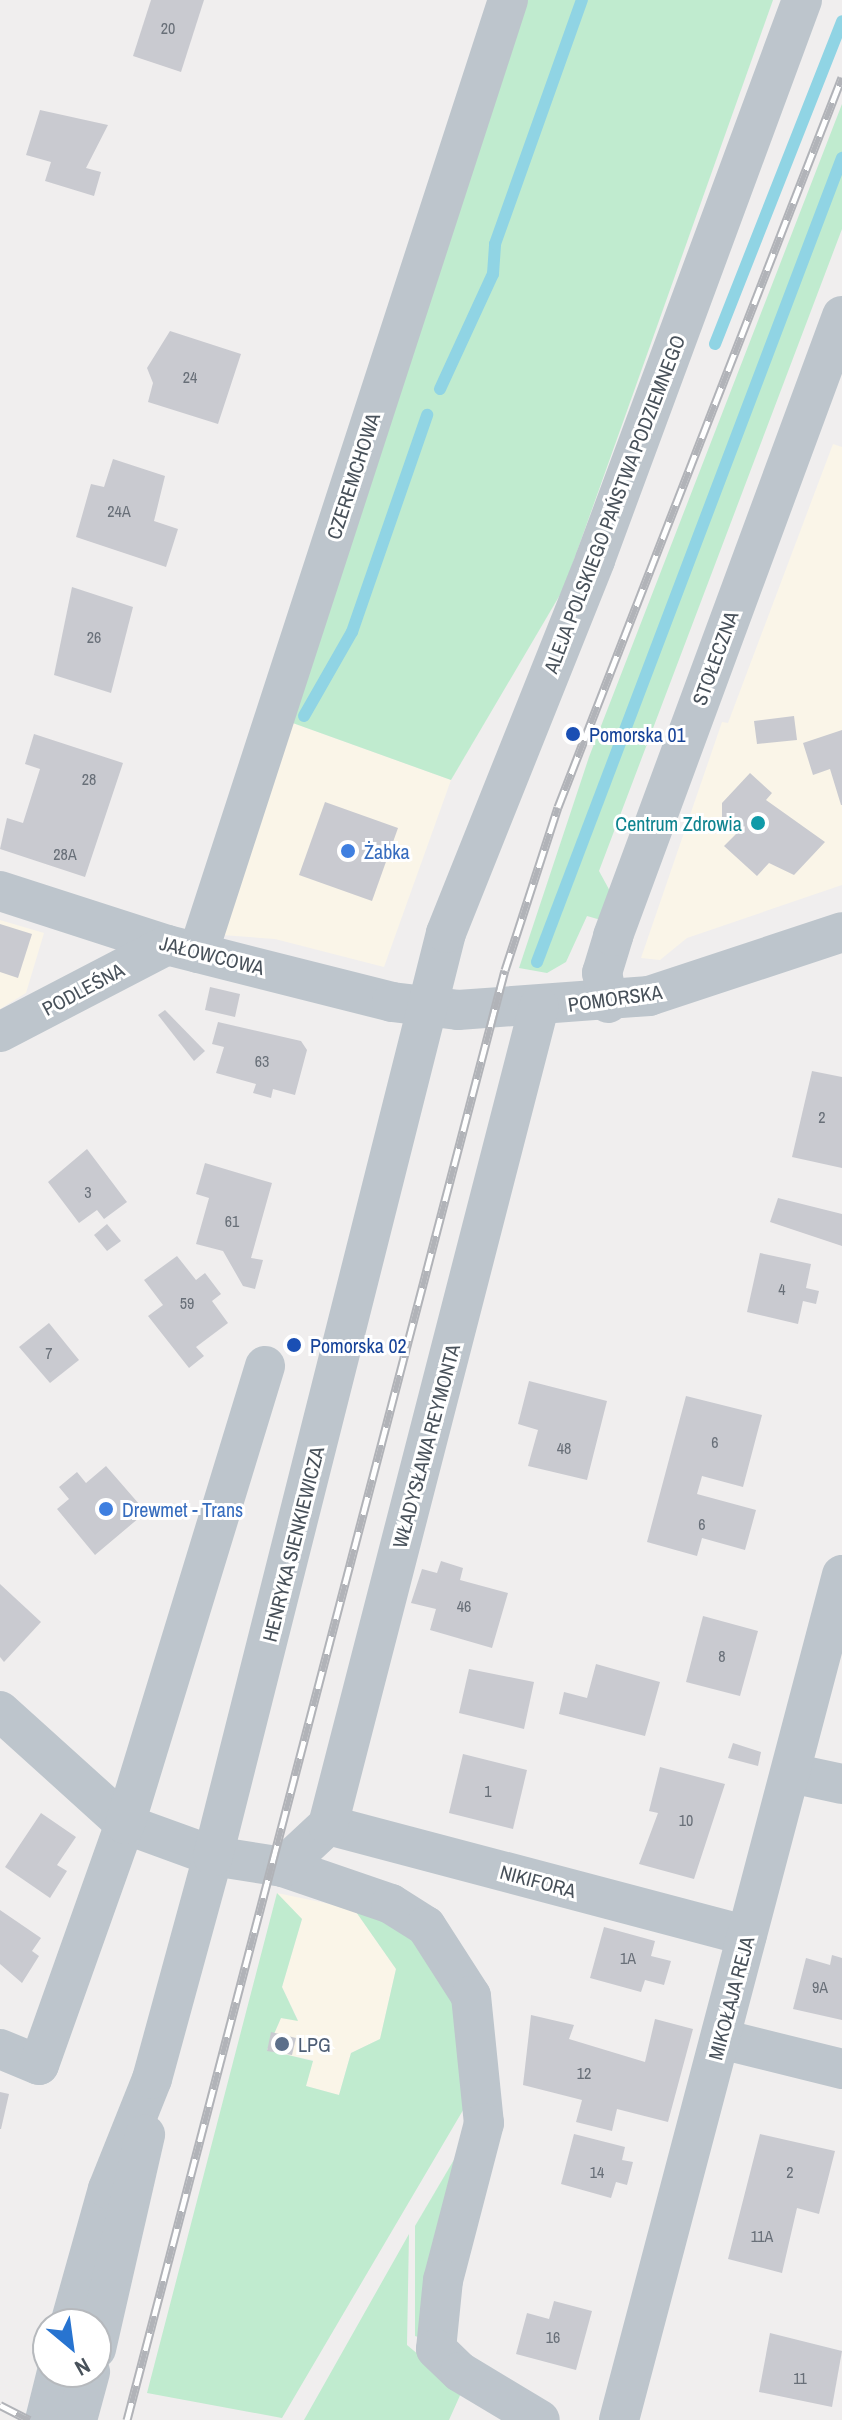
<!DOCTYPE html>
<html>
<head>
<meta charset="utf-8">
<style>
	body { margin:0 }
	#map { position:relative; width:842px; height:2420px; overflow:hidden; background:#f0eeee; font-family:"Archivo Narrow",sans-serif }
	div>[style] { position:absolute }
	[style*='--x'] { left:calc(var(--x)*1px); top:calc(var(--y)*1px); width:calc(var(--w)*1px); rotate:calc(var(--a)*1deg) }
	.commercial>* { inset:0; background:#faf5e8 }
	.green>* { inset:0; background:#c0ebcf }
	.stream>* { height:12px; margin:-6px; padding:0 6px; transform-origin:6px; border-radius:6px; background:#90d4e4 }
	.building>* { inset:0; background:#c9cad0 }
	.minor>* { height:40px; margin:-20px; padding:0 20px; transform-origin:20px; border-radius:20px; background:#bdc5cc }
	.rail>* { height:9px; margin-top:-4.5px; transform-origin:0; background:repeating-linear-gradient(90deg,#fff 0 18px,#b1b3b8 0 36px); box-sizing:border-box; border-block:2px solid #b1b3b8 }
	.dots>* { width:22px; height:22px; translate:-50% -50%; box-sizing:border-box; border:4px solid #fff; border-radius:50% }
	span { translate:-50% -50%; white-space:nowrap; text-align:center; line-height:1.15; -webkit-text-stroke:6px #fff; paint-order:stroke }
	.number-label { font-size:16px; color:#686f78 }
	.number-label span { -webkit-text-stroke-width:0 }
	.street-label { font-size:20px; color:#48515a }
	.transit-label { font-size:20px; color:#164399 }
	.left { translate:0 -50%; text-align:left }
	.culture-label { font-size:20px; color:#0d838f }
	.right { translate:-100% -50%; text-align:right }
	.shop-label { font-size:20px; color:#366cbe }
	.service-label { font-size:20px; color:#4e5e75 }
	.north { position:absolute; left:32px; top:2308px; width:80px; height:80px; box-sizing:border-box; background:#fff; border:2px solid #b6b9bd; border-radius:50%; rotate:151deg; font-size:22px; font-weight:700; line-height:32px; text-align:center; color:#48515a }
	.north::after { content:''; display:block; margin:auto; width:28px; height:36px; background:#2874d0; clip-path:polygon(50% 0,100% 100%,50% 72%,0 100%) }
</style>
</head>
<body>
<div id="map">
	<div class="commercial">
		<i style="clip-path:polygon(833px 444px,842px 447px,842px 885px,687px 938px,660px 960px,641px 958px,722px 722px,728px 723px)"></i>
		<i style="clip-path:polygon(290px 722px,451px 780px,384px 967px,275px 939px,222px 935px)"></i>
		<i style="clip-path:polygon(0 920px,44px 933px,26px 993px,0 1009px)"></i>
		<i style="clip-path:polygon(277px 1893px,354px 1909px,396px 1969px,380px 2039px,351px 2053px,339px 2095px,306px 2086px,313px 2060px,267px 2051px,281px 2018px,298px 2020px,282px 1987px,302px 1919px)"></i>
	</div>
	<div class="green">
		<i style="clip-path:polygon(526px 0,773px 0,564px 588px,451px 780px,290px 722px)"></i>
		<i style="clip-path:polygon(842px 104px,842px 229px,599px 871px,611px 893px,601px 920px,587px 916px,566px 962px,547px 973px,519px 968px,589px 757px)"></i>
		<i style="clip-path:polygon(277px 1893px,302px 1919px,282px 1987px,298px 2021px,281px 2018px,267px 2050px,313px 2061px,306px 2086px,339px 2095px,351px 2053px,380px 2039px,396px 1969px,354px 1909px,417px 1934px,457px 2009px,469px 2100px,282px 2418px,147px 2393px)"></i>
		<i style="clip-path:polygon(455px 2158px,421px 2338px,415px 2336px,415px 2226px)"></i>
		<i style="clip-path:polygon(409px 2234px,407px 2345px,462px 2391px,449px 2420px,304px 2420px)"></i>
	</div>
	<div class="stream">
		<i style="--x:715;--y:344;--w:347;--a:-68.5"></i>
		<i style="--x:440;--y:389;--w:127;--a:-65.3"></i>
		<i style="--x:493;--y:274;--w:30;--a:-86"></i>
		<i style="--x:495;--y:244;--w:259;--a:-70.4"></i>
		<i style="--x:304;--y:716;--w:97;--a:-60.3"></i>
		<i style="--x:352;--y:632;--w:230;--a:-70.9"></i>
		<i style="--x:537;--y:962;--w:860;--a:-69.23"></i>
	</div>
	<div class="building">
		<i style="clip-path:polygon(151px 0,204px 0,181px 72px,133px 56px)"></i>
		<i style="clip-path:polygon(40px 110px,108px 125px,86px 168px,101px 172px,94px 196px,45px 181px,51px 162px,26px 155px)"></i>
		<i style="clip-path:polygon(170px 331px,241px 354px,218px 424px,148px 402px,153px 383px,147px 368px)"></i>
		<i style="clip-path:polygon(113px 459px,165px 476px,154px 521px,178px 529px,166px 567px,76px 537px,91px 484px,104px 487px)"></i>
		<i style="clip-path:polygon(72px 587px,133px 607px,111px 693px,54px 675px)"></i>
		<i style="clip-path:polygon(794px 716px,797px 740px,757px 744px,754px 721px)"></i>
		<i style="clip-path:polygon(842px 730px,842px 805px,841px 805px,830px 769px,813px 775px,803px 743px)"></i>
		<i style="clip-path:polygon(34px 734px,123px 763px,85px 877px,0 849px,7px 818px,23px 823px,40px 769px,25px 764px)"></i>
		<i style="clip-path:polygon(750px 773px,772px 793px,766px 800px,825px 842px,794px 875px,769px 863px,757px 876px,724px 846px,736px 834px,722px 821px,722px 803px)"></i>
		<i style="clip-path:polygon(325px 802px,398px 828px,372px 901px,299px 875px)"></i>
		<i style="clip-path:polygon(0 924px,32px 934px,18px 978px,0 972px)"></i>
		<i style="clip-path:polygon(210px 987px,240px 994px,235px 1017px,205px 1010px)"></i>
		<i style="clip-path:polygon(165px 1010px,205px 1051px,194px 1061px,158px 1015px)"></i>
		<i style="clip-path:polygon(218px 1022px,301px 1041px,307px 1050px,295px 1095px,273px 1089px,271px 1098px,253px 1093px,256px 1084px,216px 1073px,224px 1047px,212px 1044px)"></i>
		<i style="clip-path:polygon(812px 1071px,842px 1077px,842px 1168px,792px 1157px)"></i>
		<i style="clip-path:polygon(87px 1149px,127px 1202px,104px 1219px,97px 1210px,79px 1223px,48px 1182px)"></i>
		<i style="clip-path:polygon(205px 1163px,272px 1183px,251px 1258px,263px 1260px,255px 1289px,243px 1286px,223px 1251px,196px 1244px,209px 1198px,196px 1194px)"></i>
		<i style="clip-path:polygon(778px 1198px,842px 1214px,842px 1246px,770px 1222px)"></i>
		<i style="clip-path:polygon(107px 1224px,121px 1241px,107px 1251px,94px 1235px)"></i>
		<i style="clip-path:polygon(760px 1253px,811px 1264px,806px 1288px,819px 1291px,816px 1304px,803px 1301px,798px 1324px,747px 1312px)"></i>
		<i style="clip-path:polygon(177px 1256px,196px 1280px,205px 1273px,221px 1294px,212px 1301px,228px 1323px,196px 1347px,204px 1356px,189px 1368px,148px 1316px,163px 1305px,144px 1280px)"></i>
		<i style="clip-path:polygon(49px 1323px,79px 1360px,50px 1383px,19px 1347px)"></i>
		<i style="clip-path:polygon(529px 1381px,607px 1401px,587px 1480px,528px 1466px,538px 1430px,518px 1424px)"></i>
		<i style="clip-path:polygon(686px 1396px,762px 1415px,743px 1487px,702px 1476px,697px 1494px,756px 1510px,745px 1550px,702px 1538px,697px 1556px,647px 1542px)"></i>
		<i style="clip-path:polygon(106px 1466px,146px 1512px,95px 1555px,57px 1509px,69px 1499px,59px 1487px,77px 1472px,86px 1483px)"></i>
		<i style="clip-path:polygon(441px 1561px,463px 1568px,460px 1580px,508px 1593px,492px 1648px,430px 1630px,436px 1609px,411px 1603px,422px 1569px,437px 1573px)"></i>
		<i style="clip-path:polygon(0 1584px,41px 1622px,4px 1662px,0 1657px)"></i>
		<i style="clip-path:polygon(703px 1616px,758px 1631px,740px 1696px,686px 1682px)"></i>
		<i style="clip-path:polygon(596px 1664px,660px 1682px,645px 1736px,559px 1714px,564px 1692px,587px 1698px)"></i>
		<i style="clip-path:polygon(469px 1669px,534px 1682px,524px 1729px,459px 1713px)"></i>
		<i style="clip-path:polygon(733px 1743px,761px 1752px,758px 1766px,728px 1758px)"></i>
		<i style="clip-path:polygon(463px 1754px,527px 1770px,513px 1829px,449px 1813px)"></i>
		<i style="clip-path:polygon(660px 1767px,725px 1784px,694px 1879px,639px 1864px,658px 1813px,649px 1811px)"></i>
		<i style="clip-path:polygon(41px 1813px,76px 1837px,57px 1865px,67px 1871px,50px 1898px,5px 1867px)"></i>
		<i style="clip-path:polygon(0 1910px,41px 1938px,32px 1951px,39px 1956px,22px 1983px,0 1964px)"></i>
		<i style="clip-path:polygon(604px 1927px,655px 1941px,651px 1956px,671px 1961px,664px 1985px,645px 1980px,641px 1992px,590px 1978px)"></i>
		<i style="clip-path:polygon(832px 1955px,842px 1958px,842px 2020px,793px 2009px,806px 1958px,830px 1965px)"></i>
		<i style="clip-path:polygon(531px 2015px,574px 2025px,569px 2039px,645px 2062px,655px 2019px,693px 2029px,668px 2122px,617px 2109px,612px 2131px,576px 2122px,582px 2100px,523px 2085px)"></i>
		<i style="clip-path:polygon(271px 2032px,296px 2038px,292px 2055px,267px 2051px)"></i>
		<i style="clip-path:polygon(0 2092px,9px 2094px,1px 2129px,0 2129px)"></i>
		<i style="clip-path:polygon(574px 2134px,625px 2147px,622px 2160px,633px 2162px,627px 2185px,616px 2182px,611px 2198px,561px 2184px)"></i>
		<i style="clip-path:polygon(760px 2134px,835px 2151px,819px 2214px,797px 2208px,782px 2273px,728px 2259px)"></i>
		<i style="clip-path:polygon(554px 2301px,592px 2311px,576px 2370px,516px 2354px,527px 2313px,549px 2319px)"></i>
		<i style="clip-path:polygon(770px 2333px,842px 2351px,832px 2407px,759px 2392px)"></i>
	</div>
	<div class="minor">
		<i style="--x:0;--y:891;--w:176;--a:17.9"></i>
		<i style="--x:167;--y:945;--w:232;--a:14.2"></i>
		<i style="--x:392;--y:1002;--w:66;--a:6.9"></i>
		<i style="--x:458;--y:1010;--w:192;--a:-4.2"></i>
		<i style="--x:649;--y:996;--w:203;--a:-18.3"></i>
		<i style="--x:198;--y:953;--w:1002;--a:-71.98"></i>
		<i style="--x:608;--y:1003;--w:31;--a:-101"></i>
		<i style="--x:602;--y:973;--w:39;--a:-73"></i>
		<i style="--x:613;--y:936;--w:661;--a:-69.73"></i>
		<i style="--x:0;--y:1032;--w:188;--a:-27.5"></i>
		<i style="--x:0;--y:1711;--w:169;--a:42.1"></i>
		<i style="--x:125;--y:1824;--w:94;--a:20"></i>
		<i style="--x:213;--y:1856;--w:71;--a:8.9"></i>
		<i style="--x:283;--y:1867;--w:114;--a:18.9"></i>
		<i style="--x:391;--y:1904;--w:41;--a:32.2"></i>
		<i style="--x:426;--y:1926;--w:83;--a:57.3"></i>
		<i style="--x:471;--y:1996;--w:128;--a:84.2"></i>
		<i style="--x:484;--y:2123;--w:162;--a:104.6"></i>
		<i style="--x:443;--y:2280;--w:69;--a:95.8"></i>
		<i style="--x:436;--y:2349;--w:33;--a:44"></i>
		<i style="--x:460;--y:2372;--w:93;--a:31"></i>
		<i style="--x:791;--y:1773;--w:52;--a:12.2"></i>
		<i style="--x:328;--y:1825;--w:433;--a:14.8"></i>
		<i style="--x:283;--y:1867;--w:62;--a:-43"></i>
		<i style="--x:328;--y:1825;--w:845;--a:-75.54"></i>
		<i style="--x:721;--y:2039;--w:125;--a:13.9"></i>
		<i style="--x:0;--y:2049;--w:42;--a:22.3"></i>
		<i style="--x:39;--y:2065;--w:256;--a:-70.4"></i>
		<i style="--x:125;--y:1824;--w:479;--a:-73"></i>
		<i style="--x:70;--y:2324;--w:140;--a:-74.3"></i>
		<i style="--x:108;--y:2189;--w:118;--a:-68.2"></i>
		<i style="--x:152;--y:2079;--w:231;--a:-74.7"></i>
		<i style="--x:213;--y:1856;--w:952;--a:-75.83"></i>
		<i style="--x:446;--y:933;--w:402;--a:-68.2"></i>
		<i style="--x:595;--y:560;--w:597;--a:-69.71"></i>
		<i style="--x:96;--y:2349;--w:220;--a:-77.1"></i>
		<i style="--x:45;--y:2420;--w:49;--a:-76"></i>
		<i style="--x:77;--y:2420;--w:50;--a:-74.8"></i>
		<i style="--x:619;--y:2420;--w:874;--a:-75.22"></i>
	</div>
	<div class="rail">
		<i style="--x:0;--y:2405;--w:33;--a:27"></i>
		<i style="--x:127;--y:2420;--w:1498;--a:-75.39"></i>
		<i style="--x:505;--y:970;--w:171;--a:-72"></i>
		<i style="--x:558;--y:807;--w:783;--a:-68.74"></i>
	</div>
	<div class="dots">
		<i style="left:573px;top:734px;background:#1a4fb4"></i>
		<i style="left:758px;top:823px;background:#0f9aa8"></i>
		<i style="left:348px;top:851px;background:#3f7fe0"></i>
		<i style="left:294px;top:1345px;background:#1a4fb4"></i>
		<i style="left:106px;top:1509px;background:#3f7fe0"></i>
		<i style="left:282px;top:2044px;background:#5c6f8a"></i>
	</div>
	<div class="number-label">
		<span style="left:168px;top:28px">20</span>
		<span style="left:190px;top:377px">24</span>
		<span style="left:119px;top:511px">24A</span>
		<span style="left:94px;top:637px">26</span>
		<span style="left:89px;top:779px">28</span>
		<span style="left:65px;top:854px">28A</span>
		<span style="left:262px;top:1061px">63</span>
		<span style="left:822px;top:1117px">2</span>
		<span style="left:88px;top:1192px">3</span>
		<span style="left:232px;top:1221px">61</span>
		<span style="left:782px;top:1289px">4</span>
		<span style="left:187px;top:1303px">59</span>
		<span style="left:49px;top:1353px">7</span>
		<span style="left:715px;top:1442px">6</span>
		<span style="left:564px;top:1448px">48</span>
		<span style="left:702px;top:1524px">6</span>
		<span style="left:464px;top:1606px">46</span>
		<span style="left:722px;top:1656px">8</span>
		<span style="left:488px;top:1791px">1</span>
		<span style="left:686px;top:1820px">10</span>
		<span style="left:628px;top:1958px">1A</span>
		<span style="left:820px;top:1987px">9A</span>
		<span style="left:584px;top:2073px">12</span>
		<span style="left:597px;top:2172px">14</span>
		<span style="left:790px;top:2172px">2</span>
		<span style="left:762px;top:2236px">11A</span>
		<span style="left:553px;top:2337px">16</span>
		<span style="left:800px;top:2378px">11</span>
	</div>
	<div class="street-label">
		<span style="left:353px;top:476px;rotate:-72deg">CZEREMCHOWA</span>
		<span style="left:614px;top:504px;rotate:-69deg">ALEJA POLSKIEGO PAŃSTWA PODZIEMNEGO</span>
		<span style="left:715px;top:658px;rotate:-70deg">STOŁECZNA</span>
		<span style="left:212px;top:955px;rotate:14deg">JAŁOWCOWA</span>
		<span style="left:83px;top:989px;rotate:-28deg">PODLEŚNA</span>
		<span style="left:615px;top:998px;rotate:-8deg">POMORSKA</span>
		<span style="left:426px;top:1446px;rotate:-75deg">WŁADYSŁAWA REYMONTA</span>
		<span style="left:293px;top:1544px;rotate:-76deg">HENRYKA SIENKIEWICZA</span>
		<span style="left:538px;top:1881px;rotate:15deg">NIKIFORA</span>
		<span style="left:731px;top:1998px;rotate:-75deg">MIKOŁAJA REJA</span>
	</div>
	<div class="transit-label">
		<span class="left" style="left:589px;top:734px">Pomorska 01</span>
		<span class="left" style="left:310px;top:1345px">Pomorska 02</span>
	</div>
	<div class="culture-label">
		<span class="right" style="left:742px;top:823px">Centrum Zdrowia</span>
	</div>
	<div class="shop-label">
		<span class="left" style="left:364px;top:851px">Żabka</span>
		<span class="left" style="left:122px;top:1509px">Drewmet - Trans</span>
	</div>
	<div class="service-label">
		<span class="left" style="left:298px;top:2044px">LPG</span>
	</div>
	<div class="north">N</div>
</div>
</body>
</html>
